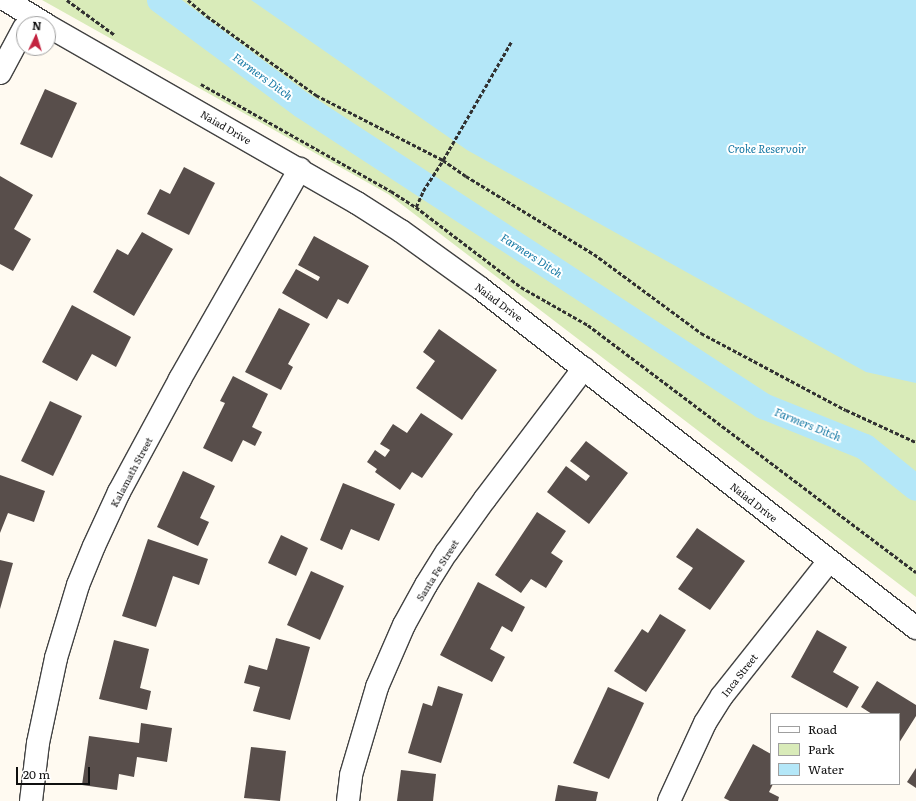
<!DOCTYPE html>
<html>
<head>
<meta charset="utf-8">
<style>
	body { margin:0 }
	#map { position:relative; width:916px; height:801px; overflow:hidden; background:#fffaf1; font-family:Literata,serif }
	div>[style] { position:absolute }
	[style*='--x'] { left:calc(var(--x)*1px); top:calc(var(--y)*1px); width:calc(var(--w)*1px); rotate:calc(var(--a)*1deg) }
	.green>* { inset:0; background:#d9ebb9 }
	.water>* { inset:0; background:#b4e7f8 }
	.canal>* { height:26px; margin:-13px; padding:0 13px; transform-origin:13px; border-radius:13px; background:#b4e7f8 }
	.building>* { inset:0; background:#584e4b }
	.path>* { height:2.5px; margin-top:-1.25px; transform-origin:0; background:repeating-linear-gradient(90deg,#313131 0 4px,transparent 0 6px) }
	.roads { filter:drop-shadow(1px 0 #424242) drop-shadow(-1px 0 #424242) drop-shadow(0 1px #424242) drop-shadow(0 -1px #424242) }
	.street>* { height:22px; margin:-11px; padding:0 11px; transform-origin:11px; border-radius:11px; background:#fff }
	span { translate:-50% -50%; white-space:nowrap; text-align:center; line-height:1.15; -webkit-text-stroke:4px #fff; paint-order:stroke }
	.street-label { font-size:10px; color:#0f0f0f }
	.water-label { font-size:11px; color:#1478a4; font-style:italic }
	.legend { position:absolute; left:770px; top:713px; width:130px; height:72px; box-sizing:border-box; background:#fff; border:1px solid #9f9f9f; margin:0; padding:5px 7px; list-style:none; font-size:12px; color:#0f0f0f }
	.legend li { display:flex; align-items:center; gap:8px; height:20px }
	.legend b { width:20px; border:1px solid #9f9f9f }
	.north { position:absolute; left:16px; top:16px; width:40px; height:40px; box-sizing:border-box; background:#fff; border:1px solid #9f9f9f; border-radius:50%; rotate:4deg; font-size:11px; font-weight:700; line-height:16px; text-align:center; color:#0f0f0f }
	.north::after { content:''; display:block; margin:auto; width:14px; height:18px; background:#c3233f; clip-path:polygon(50% 0,100% 100%,50% 72%,0 100%) }
	.scale { position:absolute; left:16px; top:767px; width:74px; height:18px; box-sizing:border-box; border:2px solid #0f0f0f; border-top:0; padding-left:5px; font-size:12px; line-height:14px; white-space:nowrap; color:#0f0f0f; -webkit-text-stroke:3px #fff; paint-order:stroke }
</style>
</head>
<body>
<div id="map">
	<div class="green">
		<i style="clip-path:polygon(42px 0,916px 0,916px 597px,388px 194px)"></i>
	</div>
	<div class="water">
		<i style="clip-path:polygon(251px 0,916px 0,916px 383px,866px 372px,467px 150px)"></i>
	</div>
	<div class="canal">
		<i style="--x:160;--y:0;--w:177;--a:36.5"></i>
		<i style="--x:302;--y:105;--w:551;--a:33.14"></i>
		<i style="--x:763;--y:406;--w:110;--a:21.9"></i>
		<i style="--x:865;--y:447;--w:65;--a:38.8"></i>
	</div>
	<div class="building">
		<i style="clip-path:polygon(45px 89px,77px 103px,52px 158px,20px 144px)"></i>
		<i style="clip-path:polygon(184px 167px,215px 183px,189px 235px,147px 214px,160px 189px,170px 194px)"></i>
		<i style="clip-path:polygon(0 176px,33px 195px,14px 229px,31px 239px,13px 271px,0 264px)"></i>
		<i style="clip-path:polygon(142px 232px,173px 249px,134px 316px,93px 292px,117px 249px,128px 255px)"></i>
		<i style="clip-path:polygon(314px 236px,369px 266px,348px 304px,338px 299px,327px 319px,282px 293px,296px 269px,318px 281px,320px 277px,298px 265px)"></i>
		<i style="clip-path:polygon(72px 305px,131px 337px,116px 367px,92px 354px,77px 381px,42px 362px)"></i>
		<i style="clip-path:polygon(279px 308px,310px 324px,288px 364px,293px 367px,281px 390px,245px 372px)"></i>
		<i style="clip-path:polygon(439px 329px,497px 370px,462px 420px,416px 388px,435px 361px,423px 352px)"></i>
		<i style="clip-path:polygon(233px 376px,268px 394px,252px 427px,262px 432px,255px 446px,243px 440px,232px 462px,203px 448px,225px 403px,220px 401px)"></i>
		<i style="clip-path:polygon(50px 401px,82px 416px,53px 476px,21px 461px)"></i>
		<i style="clip-path:polygon(421px 413px,453px 434px,422px 478px,412px 472px,400px 490px,375px 472px,377px 469px,367px 462px,375px 450px,385px 457px,390px 450px,380px 444px,393px 424px,407px 433px)"></i>
		<i style="clip-path:polygon(586px 441px,628px 473px,589px 524px,547px 492px,566px 466px,586px 481px,590px 476px,570px 461px)"></i>
		<i style="clip-path:polygon(183px 471px,215px 486px,200px 518px,209px 522px,198px 546px,157px 527px)"></i>
		<i style="clip-path:polygon(0 475px,45px 491px,34px 522px,8px 513px,0 533px)"></i>
		<i style="clip-path:polygon(343px 483px,395px 504px,379px 541px,351px 529px,342px 550px,320px 540px)"></i>
		<i style="clip-path:polygon(537px 512px,566px 531px,551px 553px,563px 561px,546px 588px,531px 579px,521px 593px,495px 575px)"></i>
		<i style="clip-path:polygon(697px 528px,745px 561px,710px 610px,678px 589px,693px 568px,676px 557px)"></i>
		<i style="clip-path:polygon(281px 535px,308px 548px,296px 576px,268px 563px)"></i>
		<i style="clip-path:polygon(148px 539px,208px 559px,199px 585px,173px 576px,156px 627px,122px 616px)"></i>
		<i style="clip-path:polygon(0 560px,13px 563px,0 609px)"></i>
		<i style="clip-path:polygon(311px 571px,344px 586px,320px 640px,287px 625px)"></i>
		<i style="clip-path:polygon(478px 582px,525px 607px,512px 632px,502px 626px,490px 649px,505px 657px,492px 682px,440px 655px)"></i>
		<i style="clip-path:polygon(660px 614px,686px 630px,646px 692px,614px 671px,642px 629px,648px 633px)"></i>
		<i style="clip-path:polygon(817px 630px,847px 647px,833px 672px,859px 687px,847px 708px,791px 677px)"></i>
		<i style="clip-path:polygon(276px 638px,310px 647px,290px 720px,253px 711px,260px 687px,244px 683px,249px 665px,267px 670px)"></i>
		<i style="clip-path:polygon(114px 640px,149px 649px,140px 688px,151px 691px,147px 710px,99px 699px)"></i>
		<i style="clip-path:polygon(877px 681px,916px 705px,916px 716px,899px 743px,899px 714px,872px 714px,861px 707px)"></i>
		<i style="clip-path:polygon(438px 686px,463px 694px,441px 763px,408px 753px,423px 703px,432px 706px)"></i>
		<i style="clip-path:polygon(608px 687px,644px 703px,609px 779px,573px 763px)"></i>
		<i style="clip-path:polygon(141px 723px,172px 728px,167px 762px,137px 757px,134px 777px,119px 774px,117px 790px,82px 785px,89px 736px,139px 743px)"></i>
		<i style="clip-path:polygon(753px 744px,771px 754px,771px 784px,773px 784px,769px 792px,779px 797px,778px 801px,730px 801px,724px 798px)"></i>
		<i style="clip-path:polygon(251px 747px,286px 751px,280px 801px,244px 798px)"></i>
		<i style="clip-path:polygon(916px 768px,916px 788px,907px 782px)"></i>
		<i style="clip-path:polygon(401px 770px,436px 774px,433px 801px,397px 801px)"></i>
		<i style="clip-path:polygon(558px 785px,598px 792px,596px 801px,555px 801px)"></i>
	</div>
	<div class="path">
		<i style="--x:67;--y:0;--w:59;--a:36.1"></i>
		<i style="--x:188;--y:0;--w:25;--a:40"></i>
		<i style="--x:207;--y:16;--w:135;--a:35.9"></i>
		<i style="--x:316;--y:95;--w:143;--a:27.1"></i>
		<i style="--x:443;--y:160;--w:28;--a:35"></i>
		<i style="--x:466;--y:176;--w:150;--a:31.4"></i>
		<i style="--x:594;--y:254;--w:133;--a:36.4"></i>
		<i style="--x:701;--y:333;--w:164;--a:28"></i>
		<i style="--x:846;--y:410;--w:77;--a:24.6"></i>
		<i style="--x:201;--y:84;--w:218;--a:29.4"></i>
		<i style="--x:391;--y:191;--w:30;--a:33"></i>
		<i style="--x:416;--y:207;--w:132;--a:37.3"></i>
		<i style="--x:521;--y:287;--w:77;--a:29.6"></i>
		<i style="--x:588;--y:325;--w:411;--a:37"></i>
		<i style="--x:416;--y:207;--w:17;--a:-66"></i>
		<i style="--x:423;--y:191;--w:37;--a:-57"></i>
		<i style="--x:443;--y:160;--w:136;--a:-60"></i>
	</div>
	<div class="roads">
		<div class="street">
			<i style="--x:6;--y:0;--w:46;--a:31.6"></i>
			<i style="--x:48;--y:26;--w:356;--a:29.8"></i>
			<i style="--x:357;--y:203;--w:52;--a:32.5"></i>
			<i style="--x:401;--y:231;--w:97;--a:35.8"></i>
			<i style="--x:480;--y:288;--w:553;--a:37.95"></i>
			<i style="--x:0;--y:73;--w:51;--a:-61.9"></i>
			<i style="--x:31;--y:801;--w:58;--a:-83.1"></i>
			<i style="--x:38;--y:743;--w:87;--a:-78"></i>
			<i style="--x:56;--y:658;--w:76;--a:-73.2"></i>
			<i style="--x:78;--y:585;--w:42;--a:-67.7"></i>
			<i style="--x:94;--y:546;--w:60;--a:-65.2"></i>
			<i style="--x:119;--y:492;--w:128;--a:-61.6"></i>
			<i style="--x:180;--y:379;--w:242;--a:-60.3"></i>
			<i style="--x:348;--y:801;--w:26;--a:-83"></i>
			<i style="--x:351;--y:775;--w:92;--a:-73.5"></i>
			<i style="--x:377;--y:687;--w:68;--a:-66.5"></i>
			<i style="--x:404;--y:625;--w:46;--a:-61.2"></i>
			<i style="--x:426;--y:585;--w:39;--a:-58"></i>
			<i style="--x:447;--y:552;--w:65;--a:-54.4"></i>
			<i style="--x:485;--y:499;--w:164;--a:-52.9"></i>
			<i style="--x:669;--y:801;--w:86;--a:-65.2"></i>
			<i style="--x:705;--y:723;--w:32;--a:-58"></i>
			<i style="--x:722;--y:696;--w:172;--a:-51.6"></i>
		</div>
	</div>
	<div class="street-label">
		<span style="left:226px;top:127px;rotate:30deg">Naiad Drive</span>
		<span style="left:499px;top:302px;rotate:37deg">Naiad Drive</span>
		<span style="left:131px;top:472px;rotate:-62deg">Kalamath Street</span>
		<span style="left:754px;top:502px;rotate:38deg">Naiad Drive</span>
		<span style="left:437px;top:570px;rotate:-58deg">Santa Fe Street</span>
		<span style="left:739px;top:675px;rotate:-52deg">Inca Street</span>
	</div>
	<div class="water-label">
		<span style="left:263px;top:76px;rotate:36deg">Farmers Ditch</span>
		<span style="left:767px;top:148px">Croke Reservoir</span>
		<span style="left:532px;top:255px;rotate:33deg">Farmers Ditch</span>
		<span style="left:808px;top:424px;rotate:22deg">Farmers Ditch</span>
	</div>
	<ul class="legend">
	<li><b style="height:5px;background:#fff"></b>Road</li>
	<li><b style="height:11px;background:#d9ebb9"></b>Park</li>
	<li><b style="height:11px;background:#b4e7f8"></b>Water</li>
	</ul>
	<div class="north">N</div>
	<div class="scale">20 m</div>
</div>
</body>
</html>
